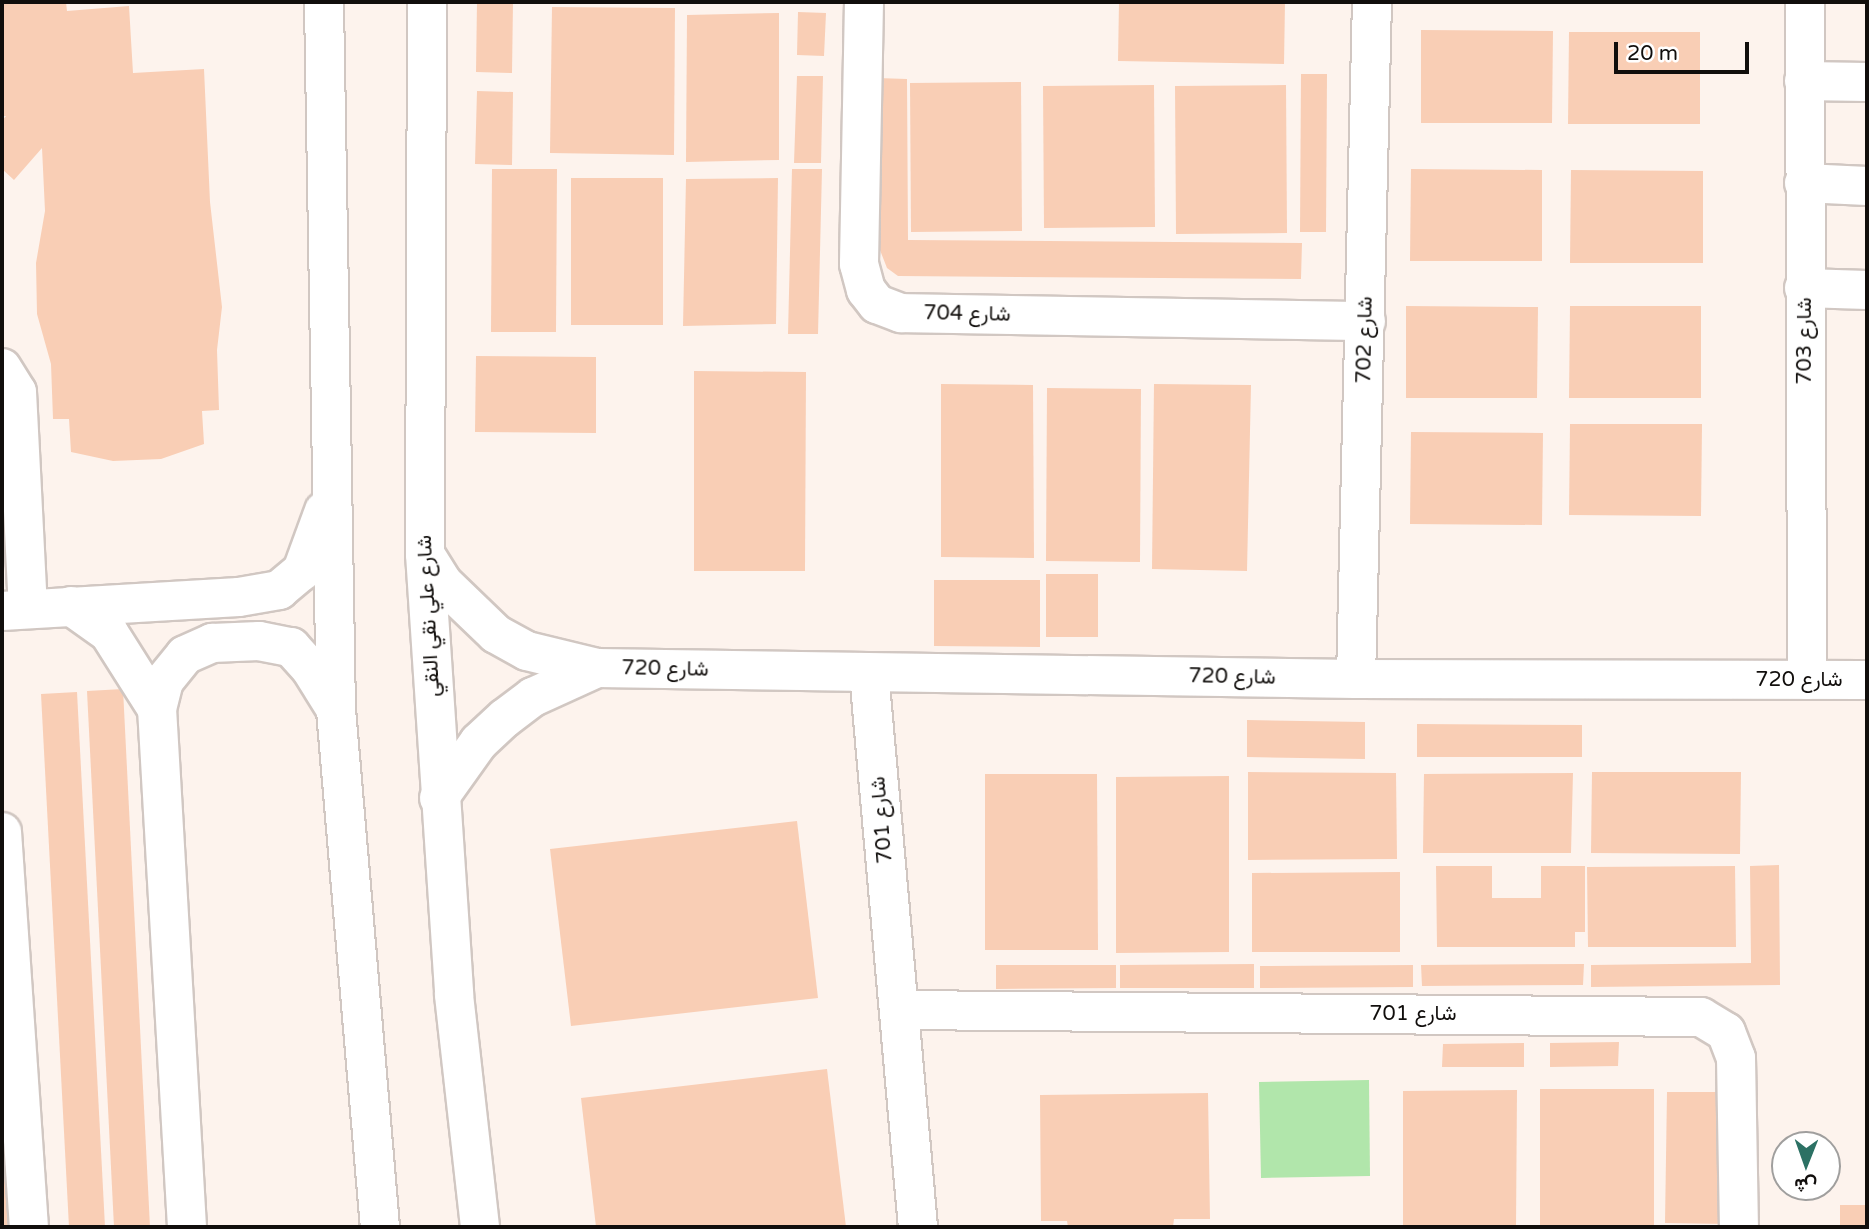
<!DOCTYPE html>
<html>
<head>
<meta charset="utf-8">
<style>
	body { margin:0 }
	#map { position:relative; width:1869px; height:1229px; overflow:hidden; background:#fdf3ed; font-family:"Varela Round",Vazirmatn,sans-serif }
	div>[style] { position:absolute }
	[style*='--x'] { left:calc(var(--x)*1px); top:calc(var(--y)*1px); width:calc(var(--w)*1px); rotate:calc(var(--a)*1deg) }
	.green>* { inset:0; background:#b1e6ab }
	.building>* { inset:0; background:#f9ceb5 }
	.roads { filter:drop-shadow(2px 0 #d1c7c2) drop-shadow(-2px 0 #d1c7c2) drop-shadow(0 2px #d1c7c2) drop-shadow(0 -2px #d1c7c2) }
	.minor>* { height:38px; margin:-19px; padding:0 19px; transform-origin:19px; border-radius:19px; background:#fff }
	span { translate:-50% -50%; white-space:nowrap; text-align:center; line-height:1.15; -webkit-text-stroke:6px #fff; paint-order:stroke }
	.street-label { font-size:21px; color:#110e0c }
	.frame { position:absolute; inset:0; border:4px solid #110e0c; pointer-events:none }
	.north { position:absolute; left:1771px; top:1131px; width:70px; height:70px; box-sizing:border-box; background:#fff; border:2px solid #a09f9e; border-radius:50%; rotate:181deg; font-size:19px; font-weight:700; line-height:28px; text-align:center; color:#110e0c }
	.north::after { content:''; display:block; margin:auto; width:24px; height:32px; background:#2c7164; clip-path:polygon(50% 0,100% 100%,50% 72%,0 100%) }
	.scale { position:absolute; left:1614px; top:42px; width:135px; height:32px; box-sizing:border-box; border:4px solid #110e0c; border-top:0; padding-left:9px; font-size:21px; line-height:24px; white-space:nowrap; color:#110e0c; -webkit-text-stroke:5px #fff; paint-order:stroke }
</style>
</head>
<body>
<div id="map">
	<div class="green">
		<i style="clip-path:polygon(1369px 1080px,1370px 1176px,1261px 1178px,1259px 1082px)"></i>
	</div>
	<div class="building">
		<i style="clip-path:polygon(2px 2px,66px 2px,67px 11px,129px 6px,133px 73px,204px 69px,210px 202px,222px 307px,217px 350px,219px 410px,202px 411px,204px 444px,161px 459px,113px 461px,71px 452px,69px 419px,53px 419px,51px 364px,37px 314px,36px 263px,45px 211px,42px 148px,14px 180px,2px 169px,2px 121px,6px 116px,2px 116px)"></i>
		<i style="clip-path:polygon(477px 2px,513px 2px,512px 73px,476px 72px)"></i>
		<i style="clip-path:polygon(1119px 2px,1285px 2px,1284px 64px,1118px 61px)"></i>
		<i style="clip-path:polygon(552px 7px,675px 8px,674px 155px,550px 153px)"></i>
		<i style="clip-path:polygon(798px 12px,826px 13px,824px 56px,797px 55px)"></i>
		<i style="clip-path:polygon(779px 13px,779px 160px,686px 162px,687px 15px)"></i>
		<i style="clip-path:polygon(1421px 30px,1553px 31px,1552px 123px,1421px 123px)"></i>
		<i style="clip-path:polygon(1569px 32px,1700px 32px,1700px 124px,1568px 124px)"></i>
		<i style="clip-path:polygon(1301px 74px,1327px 74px,1326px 232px,1300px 232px)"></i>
		<i style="clip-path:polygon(797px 76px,823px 76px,821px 163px,794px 163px)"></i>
		<i style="clip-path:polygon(877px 78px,907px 79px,908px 240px,1302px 243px,1301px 279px,898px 276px,887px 268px,878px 245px)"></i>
		<i style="clip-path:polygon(1021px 82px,1022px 231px,911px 232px,910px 83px)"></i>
		<i style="clip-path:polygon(1154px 85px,1155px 227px,1044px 228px,1043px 86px)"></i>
		<i style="clip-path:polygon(1286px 85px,1287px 233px,1176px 234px,1175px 86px)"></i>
		<i style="clip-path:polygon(477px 91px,513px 92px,512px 165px,475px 164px)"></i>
		<i style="clip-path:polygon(492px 169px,557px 169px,556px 332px,491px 332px)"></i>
		<i style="clip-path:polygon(792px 169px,822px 169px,818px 334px,788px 334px)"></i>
		<i style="clip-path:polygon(1411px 169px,1542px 170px,1542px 261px,1410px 261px)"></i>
		<i style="clip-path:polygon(1571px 170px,1703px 171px,1703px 263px,1570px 263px)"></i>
		<i style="clip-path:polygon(571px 178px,663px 178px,663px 325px,571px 325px)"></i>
		<i style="clip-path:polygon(778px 178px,776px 324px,683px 326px,686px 179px)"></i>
		<i style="clip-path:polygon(1406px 306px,1538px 307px,1537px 398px,1406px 398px)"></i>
		<i style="clip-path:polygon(1570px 306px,1701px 306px,1701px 398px,1569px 398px)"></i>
		<i style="clip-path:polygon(476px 356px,596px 357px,596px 433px,475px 432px)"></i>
		<i style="clip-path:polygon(694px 371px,806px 372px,805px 571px,694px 571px)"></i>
		<i style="clip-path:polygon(941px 384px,1033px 385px,1034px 558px,941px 557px)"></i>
		<i style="clip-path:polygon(1154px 384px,1251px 385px,1247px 571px,1152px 569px)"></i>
		<i style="clip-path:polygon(1047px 388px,1141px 389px,1140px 562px,1046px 561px)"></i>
		<i style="clip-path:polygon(1570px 424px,1702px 424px,1701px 516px,1569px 515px)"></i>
		<i style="clip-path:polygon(1411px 432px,1543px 433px,1542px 525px,1410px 524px)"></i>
		<i style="clip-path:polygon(1046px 574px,1098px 574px,1098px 637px,1046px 637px)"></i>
		<i style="clip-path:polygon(934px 580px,1040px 580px,1040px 647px,934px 646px)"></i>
		<i style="clip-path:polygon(123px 689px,150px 1227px,114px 1227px,87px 691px)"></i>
		<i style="clip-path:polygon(77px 692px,105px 1227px,69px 1227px,41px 694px)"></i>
		<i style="clip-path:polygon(1247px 720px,1365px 722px,1365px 759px,1247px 757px)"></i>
		<i style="clip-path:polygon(1417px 724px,1582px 725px,1582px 757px,1417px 757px)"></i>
		<i style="clip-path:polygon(1248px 772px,1396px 773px,1397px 859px,1248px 860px)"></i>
		<i style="clip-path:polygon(1592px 772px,1741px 772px,1740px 854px,1591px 853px)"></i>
		<i style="clip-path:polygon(1573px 773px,1571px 853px,1423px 853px,1424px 774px)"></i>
		<i style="clip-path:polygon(985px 774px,1097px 774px,1098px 950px,985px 950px)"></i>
		<i style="clip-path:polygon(1229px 776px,1229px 952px,1116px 953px,1116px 777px)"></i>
		<i style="clip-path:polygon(797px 821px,818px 998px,571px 1026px,550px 849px)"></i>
		<i style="clip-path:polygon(1779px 865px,1780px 985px,1591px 987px,1591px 965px,1751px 963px,1750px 866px)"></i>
		<i style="clip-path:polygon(1436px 866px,1492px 866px,1492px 898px,1541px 898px,1541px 866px,1585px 866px,1585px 932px,1575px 932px,1575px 947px,1437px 947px)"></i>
		<i style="clip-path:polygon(1735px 866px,1736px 947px,1588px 947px,1587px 867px)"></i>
		<i style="clip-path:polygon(1400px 872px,1400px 952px,1252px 952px,1252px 873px)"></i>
		<i style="clip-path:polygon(1254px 964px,1254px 988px,1120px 988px,1120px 965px)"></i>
		<i style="clip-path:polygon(1584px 964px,1583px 985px,1422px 986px,1421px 965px)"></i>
		<i style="clip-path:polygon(996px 965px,1116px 965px,1116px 988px,996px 989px)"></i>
		<i style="clip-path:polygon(1413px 965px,1413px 987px,1260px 988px,1260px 966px)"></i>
		<i style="clip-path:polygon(2px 971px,17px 1227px,2px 1227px)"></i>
		<i style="clip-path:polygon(1619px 1042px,1618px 1066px,1550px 1067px,1550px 1043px)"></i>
		<i style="clip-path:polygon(1524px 1043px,1524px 1067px,1442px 1067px,1443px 1044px)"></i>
		<i style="clip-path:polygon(827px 1069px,846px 1227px,596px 1227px,581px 1098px)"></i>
		<i style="clip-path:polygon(1540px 1089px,1654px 1089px,1654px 1227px,1540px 1227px)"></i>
		<i style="clip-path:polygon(1517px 1090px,1516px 1227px,1403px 1227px,1403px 1091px)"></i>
		<i style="clip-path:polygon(1667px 1092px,1727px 1092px,1726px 1224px,1665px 1223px)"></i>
		<i style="clip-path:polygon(1208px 1093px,1210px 1219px,1174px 1219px,1173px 1227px,1068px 1227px,1067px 1221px,1041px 1221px,1040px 1095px)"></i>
		<i style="clip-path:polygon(1840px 1205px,1867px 1205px,1867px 1227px,1840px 1227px)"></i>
	</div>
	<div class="roads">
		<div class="minor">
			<i style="--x:324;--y:2;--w:708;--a:89.03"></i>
			<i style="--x:336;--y:710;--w:519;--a:85.14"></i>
			<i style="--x:427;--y:2;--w:552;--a:90.21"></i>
			<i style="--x:425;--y:554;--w:442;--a:86.2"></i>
			<i style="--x:454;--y:995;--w:233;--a:83.6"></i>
			<i style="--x:864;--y:2;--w:262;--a:91.1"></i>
			<i style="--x:859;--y:264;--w:27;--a:75"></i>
			<i style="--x:866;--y:290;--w:18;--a:52"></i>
			<i style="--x:877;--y:304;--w:26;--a:21"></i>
			<i style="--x:901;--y:313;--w:465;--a:1"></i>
			<i style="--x:1805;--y:2;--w:678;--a:89.83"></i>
			<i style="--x:1804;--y:81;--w:63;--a:0.9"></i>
			<i style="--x:1804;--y:183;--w:63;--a:2.7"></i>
			<i style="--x:1804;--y:288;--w:63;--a:1.8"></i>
			<i style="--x:2;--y:368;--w:28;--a:58"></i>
			<i style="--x:17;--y:392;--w:217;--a:87.1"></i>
			<i style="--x:425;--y:554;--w:36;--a:58"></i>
			<i style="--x:444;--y:584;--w:72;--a:43.9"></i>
			<i style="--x:496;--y:634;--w:35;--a:29"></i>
			<i style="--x:527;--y:651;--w:72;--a:13.7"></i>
			<i style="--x:597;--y:668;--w:759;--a:0.83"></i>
			<i style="--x:1356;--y:679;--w:511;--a:0.11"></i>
			<i style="--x:71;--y:606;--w:47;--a:35.4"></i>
			<i style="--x:109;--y:633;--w:90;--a:57.7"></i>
			<i style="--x:2;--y:611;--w:237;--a:-3.4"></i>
			<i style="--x:239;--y:597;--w:41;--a:-9.9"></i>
			<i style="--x:279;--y:590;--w:30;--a:-40"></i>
			<i style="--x:302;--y:571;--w:64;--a:-69.9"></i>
			<i style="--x:869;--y:673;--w:556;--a:84.95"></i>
			<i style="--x:1356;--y:679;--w:677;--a:-88.65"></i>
			<i style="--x:439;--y:798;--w:69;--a:-54.5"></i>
			<i style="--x:479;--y:742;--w:35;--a:-43"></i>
			<i style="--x:505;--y:718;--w:35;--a:-37"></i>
			<i style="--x:533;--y:697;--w:70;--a:-24.4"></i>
			<i style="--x:2;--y:832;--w:396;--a:86.1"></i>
			<i style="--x:899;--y:1010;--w:802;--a:0.5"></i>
			<i style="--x:1701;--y:1017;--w:29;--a:31"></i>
			<i style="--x:1726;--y:1032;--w:28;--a:69"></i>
			<i style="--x:1736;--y:1058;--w:169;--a:89"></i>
			<i style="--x:187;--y:1227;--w:519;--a:-93.31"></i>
			<i style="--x:157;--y:709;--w:29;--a:-76"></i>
			<i style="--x:164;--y:681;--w:33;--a:-51"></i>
			<i style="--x:185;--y:655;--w:30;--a:-24"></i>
			<i style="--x:212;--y:643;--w:47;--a:-2.4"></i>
			<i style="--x:259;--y:641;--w:33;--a:11"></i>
			<i style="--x:291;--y:647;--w:28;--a:48"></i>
			<i style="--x:310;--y:668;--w:47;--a:58"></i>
		</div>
	</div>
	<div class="street-label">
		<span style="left:967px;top:314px;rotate:1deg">شارع 704</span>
		<span style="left:1365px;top:340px;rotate:-89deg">شارع 702</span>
		<span style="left:1805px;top:341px;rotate:-90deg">شارع 703</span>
		<span style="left:429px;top:616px;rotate:-93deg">شارع علي نقي النقي</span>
		<span style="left:665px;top:669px;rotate:1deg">شارع 720</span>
		<span style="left:1232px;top:677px;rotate:1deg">شارع 720</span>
		<span style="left:1799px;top:680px">شارع 720</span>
		<span style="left:882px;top:820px;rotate:-95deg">شارع 701</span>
		<span style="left:1413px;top:1014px">شارع 701</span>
	</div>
	<div class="frame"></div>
	<div class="north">ش</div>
	<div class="scale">20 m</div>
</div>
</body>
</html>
